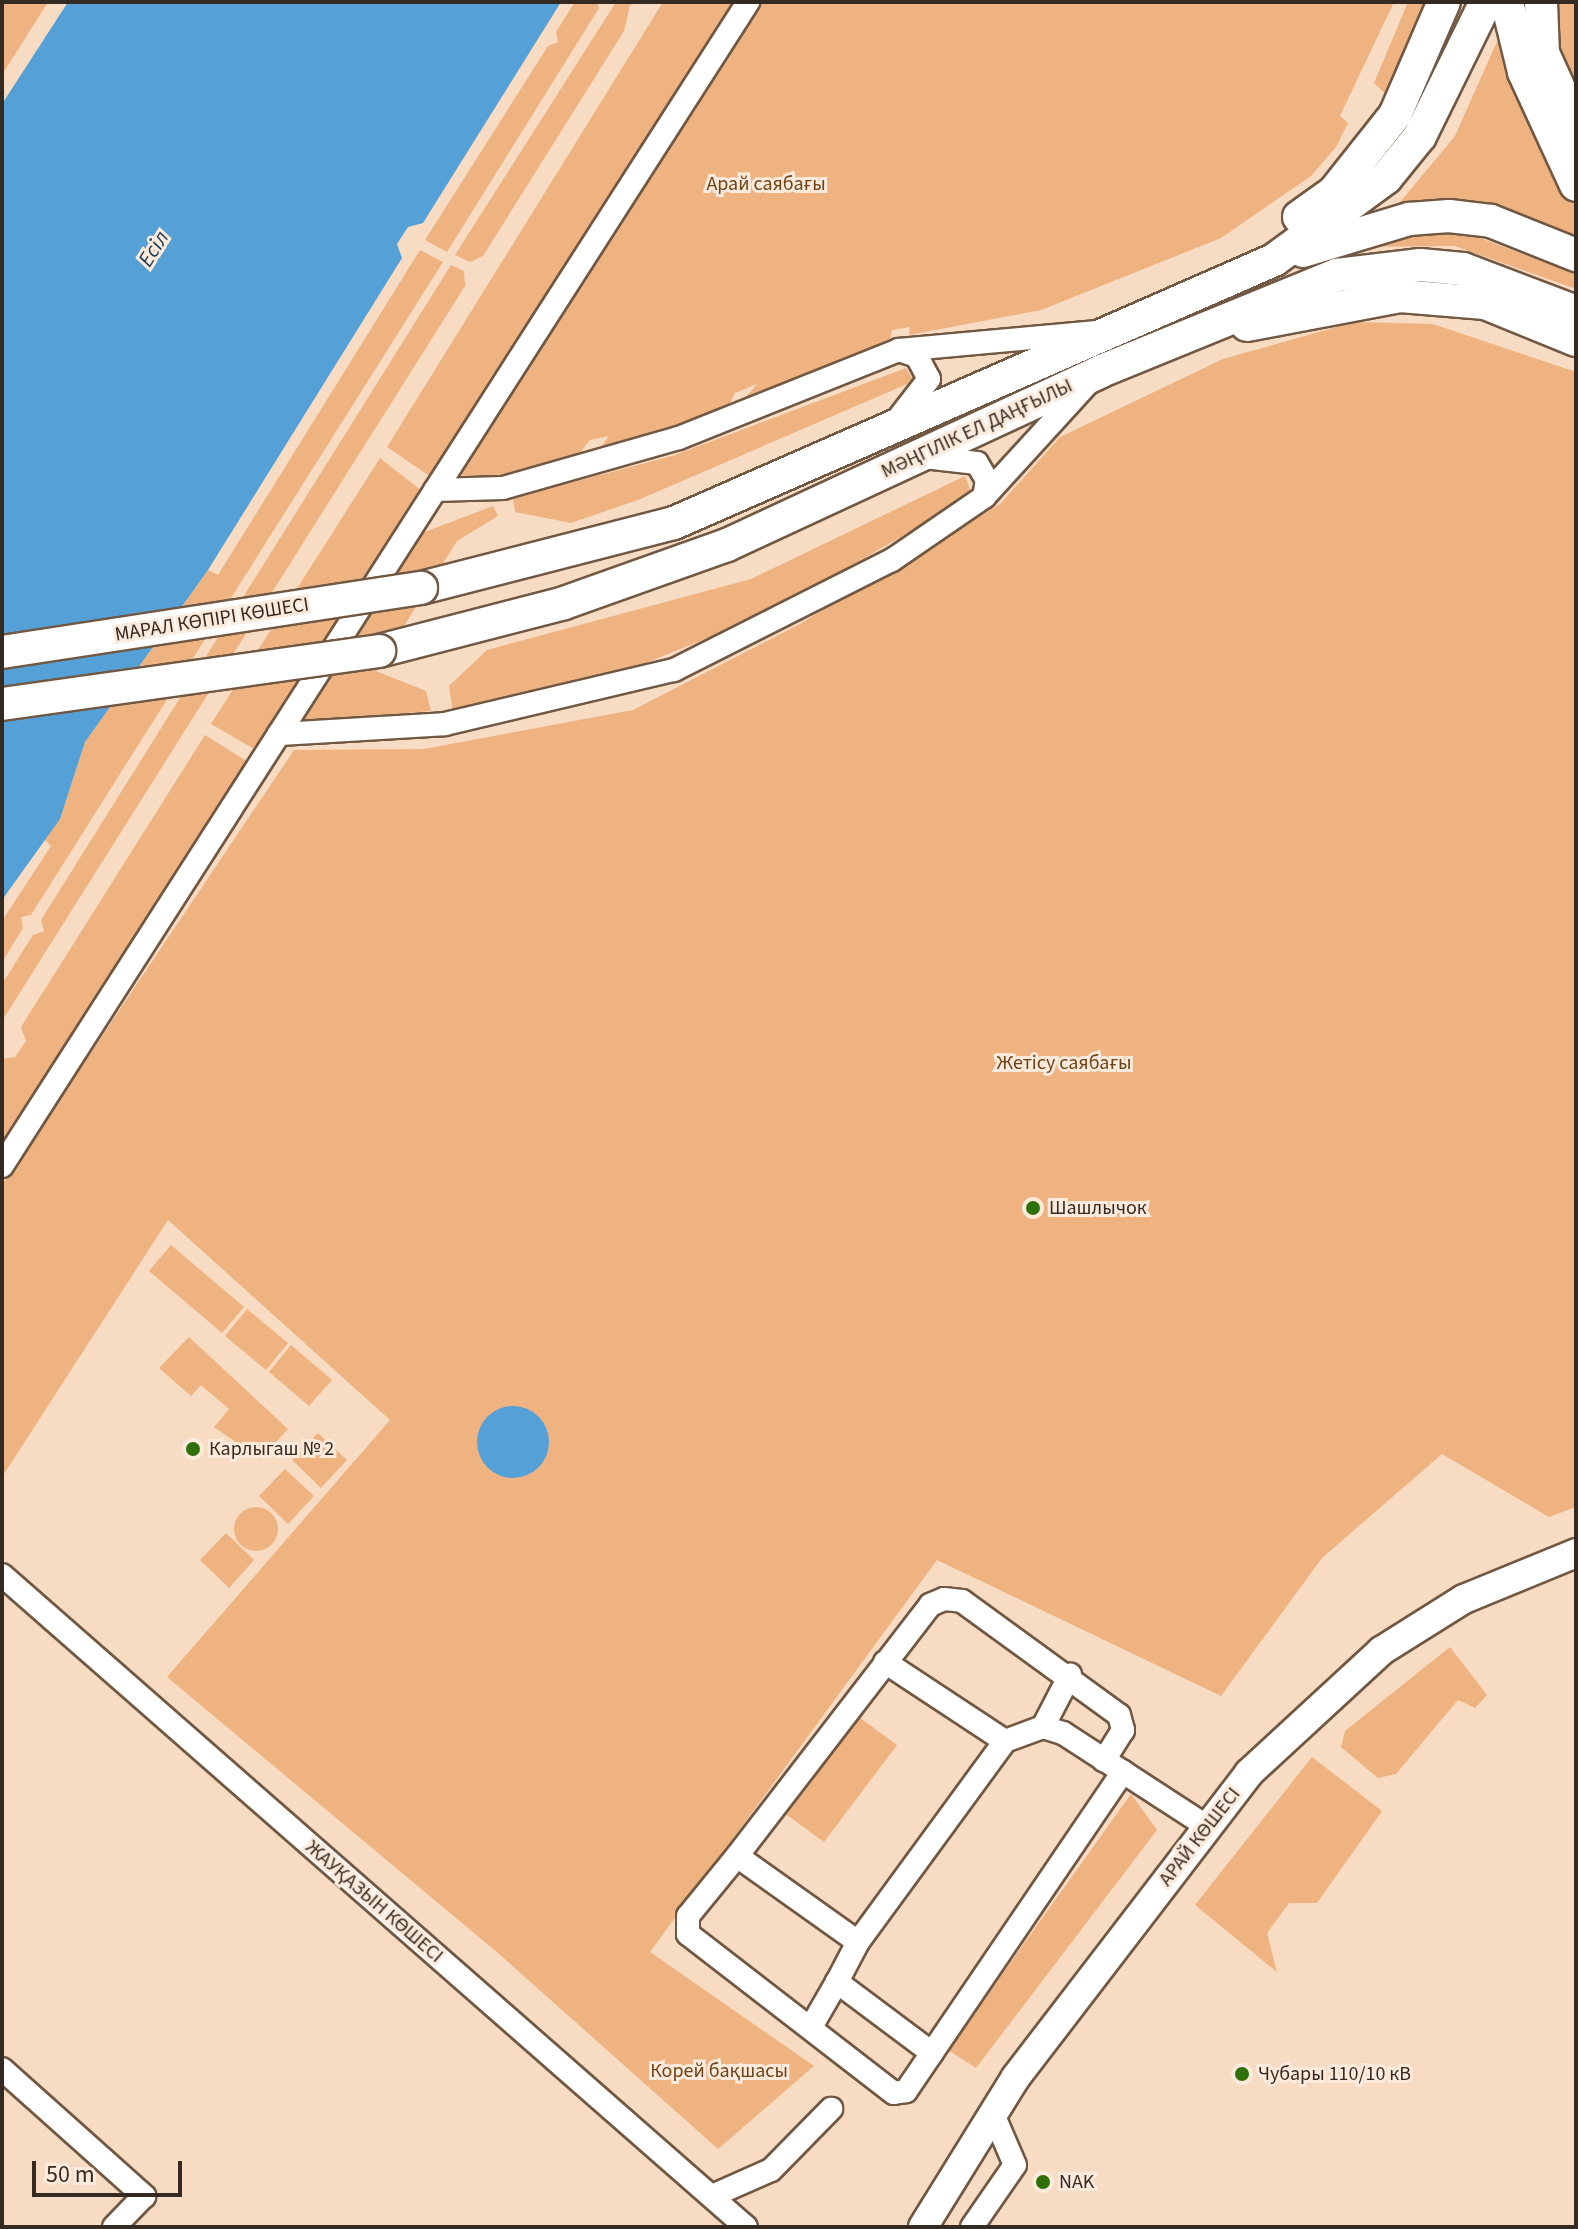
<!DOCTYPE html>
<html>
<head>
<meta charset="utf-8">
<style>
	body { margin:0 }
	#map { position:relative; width:1578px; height:2229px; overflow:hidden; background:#f8dbc3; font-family:"Source Sans 3",sans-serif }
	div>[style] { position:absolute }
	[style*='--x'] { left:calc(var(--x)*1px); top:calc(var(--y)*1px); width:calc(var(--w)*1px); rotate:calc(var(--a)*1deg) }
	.green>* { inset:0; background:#eeb381 }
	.round { border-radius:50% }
	.water>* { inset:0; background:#55a0d6 }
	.roads { filter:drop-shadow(2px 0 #715843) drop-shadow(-2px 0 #715843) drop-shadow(0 2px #715843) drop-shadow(0 -2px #715843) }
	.minor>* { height:22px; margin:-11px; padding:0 11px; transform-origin:11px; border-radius:11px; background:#fff }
	.tertiary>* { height:28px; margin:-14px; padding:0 14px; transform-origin:14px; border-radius:14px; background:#fff }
	.secondary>* { height:32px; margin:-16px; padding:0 16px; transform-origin:16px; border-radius:16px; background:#fff }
	.bridges { filter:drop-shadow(2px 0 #715843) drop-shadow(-2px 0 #715843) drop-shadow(0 2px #715843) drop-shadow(0 -2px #715843) }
	.secondary-bridge>* { height:32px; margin:-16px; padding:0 16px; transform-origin:16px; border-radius:16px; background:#fff }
	.dots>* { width:22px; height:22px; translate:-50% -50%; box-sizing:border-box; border:4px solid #fceadc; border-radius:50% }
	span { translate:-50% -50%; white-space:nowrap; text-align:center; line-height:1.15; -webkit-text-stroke:6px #fceadc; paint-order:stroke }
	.park-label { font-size:20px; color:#6f4316 }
	.street-label { font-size:20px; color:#352a21 }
	.poi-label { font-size:20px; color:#352a21 }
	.left { translate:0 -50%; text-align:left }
	.water-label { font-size:22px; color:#1b3b52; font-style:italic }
	.frame { position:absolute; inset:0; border:4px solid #352a21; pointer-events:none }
	.scale { position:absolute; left:32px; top:2161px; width:150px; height:36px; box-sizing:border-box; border:4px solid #352a21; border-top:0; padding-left:10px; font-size:24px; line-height:28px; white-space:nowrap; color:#352a21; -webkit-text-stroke:6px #fceadc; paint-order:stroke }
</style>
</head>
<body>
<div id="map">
	<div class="green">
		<i style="clip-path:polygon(6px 2px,48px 2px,2px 75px,2px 9px)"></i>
		<i style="clip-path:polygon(575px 2px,597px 2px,599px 8px,447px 252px,425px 240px,548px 46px,558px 42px,556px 32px)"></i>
		<i style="clip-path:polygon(616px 2px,641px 2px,630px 5px,624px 31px,483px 256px,470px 262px,455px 255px)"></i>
		<i style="clip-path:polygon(663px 2px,1394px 2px,1340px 116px,1348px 123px,1336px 147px,1311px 176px,1221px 238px,1041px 310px,909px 335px,910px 327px,892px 330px,889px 343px,744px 399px,757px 384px,735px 393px,727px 409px,680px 427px,597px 452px,609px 436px,590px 440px,575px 459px,467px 483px,460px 471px,431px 477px,387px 447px)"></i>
		<i style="clip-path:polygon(1408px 2px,1430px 2px,1389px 97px,1374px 83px)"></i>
		<i style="clip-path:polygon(1553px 2px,1576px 2px,1576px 239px,1462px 200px,1417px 202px,1391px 213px,1455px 136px,1499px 37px,1508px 63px)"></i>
		<i style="clip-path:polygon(1427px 232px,1480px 238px,1576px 274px,1576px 289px,1455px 246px,1360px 247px)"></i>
		<i style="clip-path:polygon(420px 250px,443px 262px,31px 915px,21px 917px,23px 928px,2px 962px,2px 921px,51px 846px,42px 837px,60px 819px,85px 742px,208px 570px,218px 575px)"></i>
		<i style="clip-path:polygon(451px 265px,464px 271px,465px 286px,2px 1021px,2px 984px,33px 935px,44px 931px,41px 920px)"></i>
		<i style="clip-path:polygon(1354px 322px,1433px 324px,1576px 372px,1576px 1507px,1549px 1517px,1442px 1454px,1322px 1558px,1221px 1696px,937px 1560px,650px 1952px,814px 2066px,718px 2149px,498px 1953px,167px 1677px,390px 1420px,168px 1220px,2px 1477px,2px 1185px,294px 750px,424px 749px,633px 710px,798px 625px,1000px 504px,1060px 437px,1223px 359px)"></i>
		<i style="clip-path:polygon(906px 368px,914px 381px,638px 500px,571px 523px,515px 512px,513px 498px,672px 456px)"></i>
		<i style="clip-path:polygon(380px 458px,422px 491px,256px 750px,211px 724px)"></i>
		<i style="clip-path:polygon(965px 476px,970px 489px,964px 500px,772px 612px,611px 677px,453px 713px,449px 686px,487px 650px,751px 579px)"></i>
		<i style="clip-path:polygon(493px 506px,498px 516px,457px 541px,376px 671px,426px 691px,431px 711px,304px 721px,306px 707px,422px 533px)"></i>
		<i style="clip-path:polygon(205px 735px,248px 762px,2px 1147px,2px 1059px,15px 1057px,26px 1041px,21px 1027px)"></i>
		<i style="clip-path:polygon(171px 1245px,244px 1307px,222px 1333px,149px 1271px)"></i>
		<i style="clip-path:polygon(247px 1309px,288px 1343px,266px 1370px,225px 1336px)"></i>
		<i style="clip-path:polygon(189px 1337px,288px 1429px,260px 1459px,214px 1427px,229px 1409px,201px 1385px,191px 1396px,159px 1368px)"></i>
		<i style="clip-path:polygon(291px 1345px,332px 1380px,309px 1406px,269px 1372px)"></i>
		<i style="clip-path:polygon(318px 1433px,347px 1460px,321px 1488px,292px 1460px)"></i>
		<i style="clip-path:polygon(285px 1469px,314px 1496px,288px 1524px,259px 1496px)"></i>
		<i class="round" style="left:234px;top:1507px;width:44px;height:44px"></i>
		<i style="clip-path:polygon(226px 1533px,254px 1560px,229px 1588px,200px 1560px)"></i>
		<i style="clip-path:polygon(1450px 1647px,1487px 1695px,1475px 1708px,1458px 1700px,1396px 1774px,1378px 1778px,1341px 1747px,1345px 1731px)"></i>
		<i style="clip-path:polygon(852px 1712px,897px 1745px,824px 1842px,780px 1810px)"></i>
		<i style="clip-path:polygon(1312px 1757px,1382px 1811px,1317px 1903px,1289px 1903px,1267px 1933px,1277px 1972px,1195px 1905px)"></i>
		<i style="clip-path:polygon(1131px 1794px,1157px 1830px,976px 2068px,948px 2050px)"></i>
	</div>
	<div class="water">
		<i style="clip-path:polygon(68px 2px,561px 2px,423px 223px,408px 227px,397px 244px,402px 258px,208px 570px,85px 742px,60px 819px,2px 900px,2px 104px)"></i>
		<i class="round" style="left:477px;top:1406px;width:72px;height:72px"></i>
	</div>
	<div class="roads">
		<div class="minor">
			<i style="--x:894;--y:424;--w:57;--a:-52.1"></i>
			<i style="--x:929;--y:379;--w:26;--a:-118"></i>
			<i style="--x:917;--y:356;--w:19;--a:-162"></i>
			<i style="--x:924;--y:457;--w:53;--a:6.5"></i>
			<i style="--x:977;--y:463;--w:20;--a:60"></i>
			<i style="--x:987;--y:480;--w:17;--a:100"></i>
			<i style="--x:984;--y:497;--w:156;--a:-47.6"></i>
			<i style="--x:435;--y:490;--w:68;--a:-1.7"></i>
			<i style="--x:503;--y:488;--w:183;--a:-15.9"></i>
			<i style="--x:679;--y:438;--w:237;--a:-21.8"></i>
			<i style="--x:899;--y:350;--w:199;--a:-5.2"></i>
			<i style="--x:279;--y:734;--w:166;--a:-3.4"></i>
			<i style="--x:445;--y:724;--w:235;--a:-13.3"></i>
			<i style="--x:674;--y:670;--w:244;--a:-26.8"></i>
			<i style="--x:892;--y:560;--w:112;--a:-34.4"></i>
			<i style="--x:2;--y:1166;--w:1383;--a:-57.34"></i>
			<i style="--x:2;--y:1575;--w:989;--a:41.23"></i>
			<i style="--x:885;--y:1662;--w:144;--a:33.4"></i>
			<i style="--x:1043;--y:1727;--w:59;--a:-62.6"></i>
			<i style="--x:737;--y:1856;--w:317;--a:-52.4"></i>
			<i style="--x:930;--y:1605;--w:15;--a:-23"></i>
			<i style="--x:944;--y:1599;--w:18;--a:6"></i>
			<i style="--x:962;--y:1601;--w:194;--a:36"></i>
			<i style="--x:1119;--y:1715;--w:16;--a:75"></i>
			<i style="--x:1123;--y:1730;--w:36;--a:122"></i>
			<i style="--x:858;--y:1942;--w:148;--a:-144.6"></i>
			<i style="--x:737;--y:1856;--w:77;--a:129.2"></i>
			<i style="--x:688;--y:1916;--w:18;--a:90"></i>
			<i style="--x:688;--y:1934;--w:260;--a:37.7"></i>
			<i style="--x:894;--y:2093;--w:12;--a:-9"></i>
			<i style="--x:906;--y:2091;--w:386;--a:-55.8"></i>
			<i style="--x:811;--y:2027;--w:52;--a:-60"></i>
			<i style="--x:932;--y:2053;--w:119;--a:-143.2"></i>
			<i style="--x:837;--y:1982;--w:45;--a:-62.3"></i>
			<i style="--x:858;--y:1942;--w:249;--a:-53.8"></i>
			<i style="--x:1005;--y:1741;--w:40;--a:-20.2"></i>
			<i style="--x:1043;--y:1727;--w:21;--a:17"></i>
			<i style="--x:1063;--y:1733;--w:171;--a:33"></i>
			<i style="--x:2;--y:2069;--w:191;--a:41.8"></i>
			<i style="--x:144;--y:2196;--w:43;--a:134.1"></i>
			<i style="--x:712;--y:2196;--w:64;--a:-23.8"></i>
			<i style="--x:771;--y:2170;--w:86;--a:-45.5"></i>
			<i style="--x:972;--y:2227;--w:75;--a:-55.3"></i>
			<i style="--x:1015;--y:2165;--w:56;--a:-113.3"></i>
		</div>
		<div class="tertiary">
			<i style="--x:923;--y:2227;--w:176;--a:-58.2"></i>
			<i style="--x:1016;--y:2077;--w:383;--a:-52.5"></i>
			<i style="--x:1249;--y:1773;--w:180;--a:-42.7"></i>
			<i style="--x:1381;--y:1651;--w:98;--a:-32.1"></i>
			<i style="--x:1464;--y:1599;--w:121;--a:-22.3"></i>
		</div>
		<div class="secondary">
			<i style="--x:1507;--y:2;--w:72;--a:76.3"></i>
			<i style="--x:1524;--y:72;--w:124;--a:65.3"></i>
			<i style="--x:1541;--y:2;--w:51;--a:87.8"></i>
			<i style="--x:1543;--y:53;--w:80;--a:65.7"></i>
			<i style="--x:1299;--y:217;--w:43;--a:-35.5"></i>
			<i style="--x:1334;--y:192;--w:98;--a:-51.6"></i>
			<i style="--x:1395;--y:115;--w:123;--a:-66.6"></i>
			<i style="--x:1303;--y:251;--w:111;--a:-16.8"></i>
			<i style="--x:1409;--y:219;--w:40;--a:-4.3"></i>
			<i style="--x:1449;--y:216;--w:42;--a:6.8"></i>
			<i style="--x:1491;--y:221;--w:92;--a:21.8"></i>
			<i style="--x:1247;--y:325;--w:156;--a:-10.7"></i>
			<i style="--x:1400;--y:296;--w:85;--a:4.7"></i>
			<i style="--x:1485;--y:303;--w:98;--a:22.1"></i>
			<i style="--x:421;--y:588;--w:261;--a:-14.4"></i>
			<i style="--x:674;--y:523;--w:655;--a:-23.67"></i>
			<i style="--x:1274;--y:260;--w:139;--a:-36.2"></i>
			<i style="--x:1386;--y:178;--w:54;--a:-51"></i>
			<i style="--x:1420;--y:136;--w:149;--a:-63.8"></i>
			<i style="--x:379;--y:651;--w:191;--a:-14.5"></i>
			<i style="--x:564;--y:603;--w:173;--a:-19.6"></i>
			<i style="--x:727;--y:545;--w:410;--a:-24.9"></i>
			<i style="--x:1099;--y:372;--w:257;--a:-22.2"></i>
			<i style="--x:1337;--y:275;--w:84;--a:-6.9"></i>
			<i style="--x:1420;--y:265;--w:43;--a:5.3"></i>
			<i style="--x:1463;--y:269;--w:121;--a:20.8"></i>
		</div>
	</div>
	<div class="bridges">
		<div class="secondary-bridge">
			<i style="--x:2;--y:652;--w:424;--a:-8.7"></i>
			<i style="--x:2;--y:704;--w:381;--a:-8"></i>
		</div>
	</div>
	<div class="dots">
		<i style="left:1033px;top:1208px;background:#2f7009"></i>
		<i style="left:193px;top:1449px;background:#2f7009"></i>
		<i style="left:1242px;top:2074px;background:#2f7009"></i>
		<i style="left:1043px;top:2182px;background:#2f7009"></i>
	</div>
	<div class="park-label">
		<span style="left:766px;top:184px">Арай саябағы</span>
		<span style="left:1064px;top:1063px">Жетісу саябағы</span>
		<span style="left:719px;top:2071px">Корей бақшасы</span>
	</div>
	<div class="street-label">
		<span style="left:977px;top:429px;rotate:-25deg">МӘҢГІЛІК ЕЛ ДАҢҒЫЛЫ</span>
		<span style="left:212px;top:620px;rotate:-9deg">МАРАЛ КӨПІРІ КӨШЕСІ</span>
		<span style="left:1200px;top:1837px;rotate:-52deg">АРАЙ КӨШЕСІ</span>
		<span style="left:374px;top:1902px;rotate:41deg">ЖАУҚАЗЫН КӨШЕСІ</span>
	</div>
	<div class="poi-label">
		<span class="left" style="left:1049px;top:1208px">Шашлычок</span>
		<span class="left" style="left:209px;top:1449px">Карлыгаш № 2</span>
		<span class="left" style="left:1258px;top:2074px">Чубары 110/10 кВ</span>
		<span class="left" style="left:1059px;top:2182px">NAK</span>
	</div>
	<div class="water-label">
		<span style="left:154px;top:249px;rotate:-58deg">Есіл</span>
	</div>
	<div class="frame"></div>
	<div class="scale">50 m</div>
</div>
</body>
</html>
